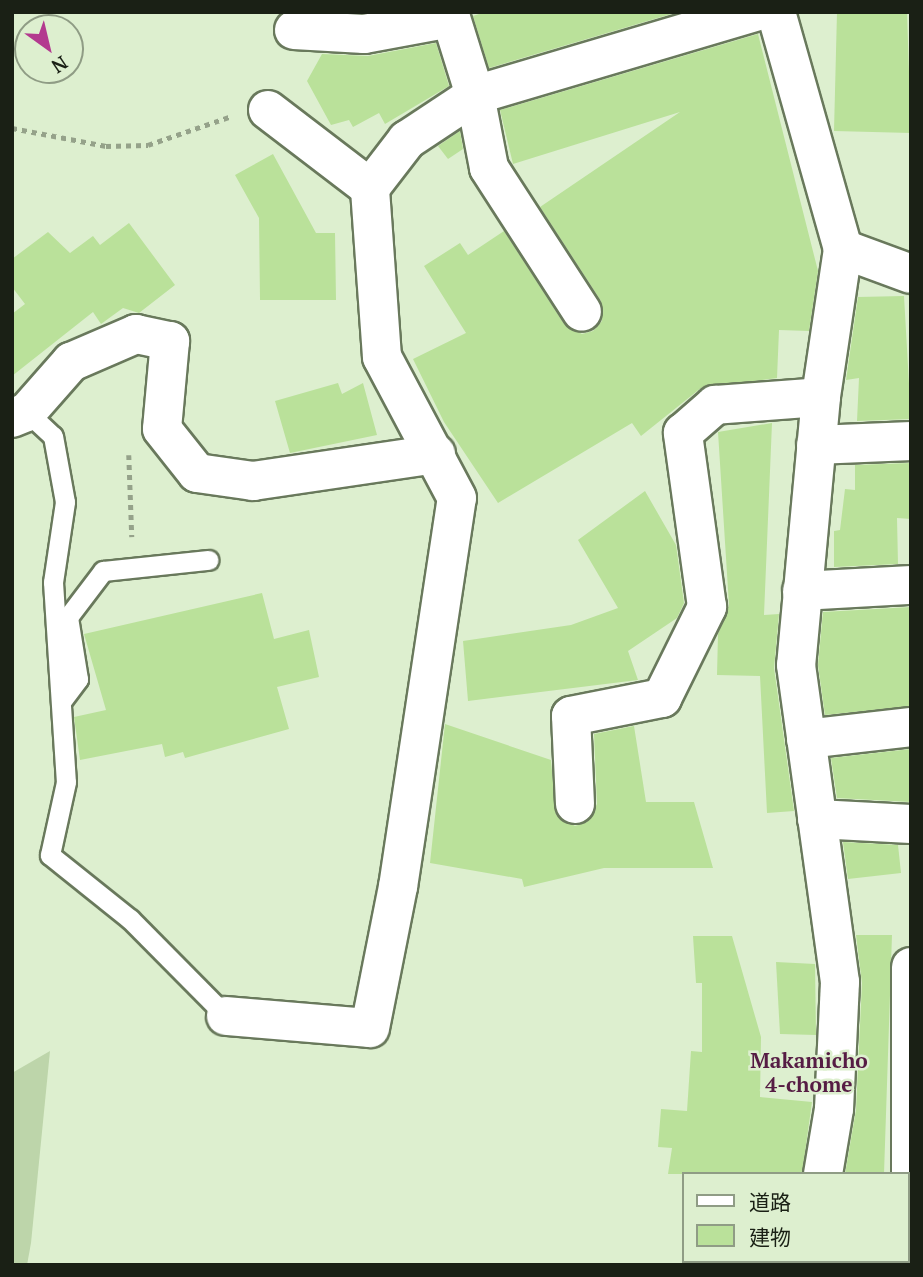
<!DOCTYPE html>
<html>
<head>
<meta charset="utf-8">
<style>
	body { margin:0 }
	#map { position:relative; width:923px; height:1277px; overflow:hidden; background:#ddefcf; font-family:"PT Serif","Noto Sans JP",serif }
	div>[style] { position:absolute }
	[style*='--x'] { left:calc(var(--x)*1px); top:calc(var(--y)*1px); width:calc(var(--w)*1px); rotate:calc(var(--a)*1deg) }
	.green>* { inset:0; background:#bdd5aa }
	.building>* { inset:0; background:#bae19a }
	.path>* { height:4.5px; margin-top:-2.25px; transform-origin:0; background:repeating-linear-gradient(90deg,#95a28a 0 5px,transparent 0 10px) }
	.roads { filter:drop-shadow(2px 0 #69795c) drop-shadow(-2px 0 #69795c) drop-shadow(0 2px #69795c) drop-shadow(0 -2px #69795c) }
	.lane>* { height:19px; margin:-9.5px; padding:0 9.5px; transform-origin:9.5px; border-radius:9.5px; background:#fff }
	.street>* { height:38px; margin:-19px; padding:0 19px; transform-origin:19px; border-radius:19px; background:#fff }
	span { translate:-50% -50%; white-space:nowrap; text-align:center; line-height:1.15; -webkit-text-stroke:5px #ddefcf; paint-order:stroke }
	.neighbourhood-label { font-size:21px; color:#561c44; font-weight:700 }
	.frame { position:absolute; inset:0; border:14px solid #1a2015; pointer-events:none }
	.legend { position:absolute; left:682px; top:1172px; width:228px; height:91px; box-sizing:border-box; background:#ddefcf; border:2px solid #8f9c85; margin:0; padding:9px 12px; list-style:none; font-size:21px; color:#1a2015 }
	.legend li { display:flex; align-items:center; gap:14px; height:35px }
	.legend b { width:35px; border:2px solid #8f9c85 }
	.north { position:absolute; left:14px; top:14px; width:70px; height:70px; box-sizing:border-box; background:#ddefcf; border:2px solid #8f9c85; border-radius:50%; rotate:146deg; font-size:19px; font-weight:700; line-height:28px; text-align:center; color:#1a2015 }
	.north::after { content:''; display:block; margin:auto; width:24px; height:32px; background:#b33a8f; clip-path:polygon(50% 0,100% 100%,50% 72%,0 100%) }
</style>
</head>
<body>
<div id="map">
	<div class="green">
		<i style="clip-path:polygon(50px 1051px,31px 1243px,27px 1265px,12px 1265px,12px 1073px)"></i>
	</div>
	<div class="building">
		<i style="clip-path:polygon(485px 12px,678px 12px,489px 68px,473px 16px)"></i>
		<i style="clip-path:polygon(837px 12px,907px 12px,911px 133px,834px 131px)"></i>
		<i style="clip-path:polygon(758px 34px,818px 271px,809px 331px,779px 330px,777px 378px,701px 388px,641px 436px,632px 423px,498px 503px,444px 422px,413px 359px,466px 333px,424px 266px,460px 243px,468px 255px,504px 231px,564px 324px,582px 334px,593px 331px,602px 321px,601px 301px,540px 207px,680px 112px,513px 164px,500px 110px)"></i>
		<i style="clip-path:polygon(436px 43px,449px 86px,385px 124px,379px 113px,353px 127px,349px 120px,331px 125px,307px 81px,322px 54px,368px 56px)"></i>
		<i style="clip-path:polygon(460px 131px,463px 149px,448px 159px,438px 146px)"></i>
		<i style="clip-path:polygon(273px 154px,316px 233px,335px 233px,336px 300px,260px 300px,259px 218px,235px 175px)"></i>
		<i style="clip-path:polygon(129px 223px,175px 285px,139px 313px,123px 308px,101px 324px,93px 312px,12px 376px,12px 314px,25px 304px,12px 287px,12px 259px,48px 232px,70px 253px,93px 236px,100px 245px)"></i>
		<i style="clip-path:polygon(904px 296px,911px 419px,857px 421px,859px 378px,846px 380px,858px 297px)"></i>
		<i style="clip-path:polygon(338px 383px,342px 394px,363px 383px,377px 435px,290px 453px,275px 401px)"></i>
		<i style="clip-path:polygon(772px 423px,764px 615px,779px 614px,774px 668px,794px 811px,767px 813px,760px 676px,717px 675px,718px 634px,729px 605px,718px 432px)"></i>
		<i style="clip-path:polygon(911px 463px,911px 519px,897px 518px,898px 564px,834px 567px,834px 531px,840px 530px,845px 489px,855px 490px,855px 465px)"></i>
		<i style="clip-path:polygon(645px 491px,676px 545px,684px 603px,677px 618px,628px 651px,638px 680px,468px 701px,463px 641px,571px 625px,618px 608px,578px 540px)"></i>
		<i style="clip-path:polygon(262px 593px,274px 639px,309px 630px,319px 677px,277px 687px,289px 729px,185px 758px,183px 752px,165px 757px,162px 744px,80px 760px,74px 717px,106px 710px,84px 634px)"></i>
		<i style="clip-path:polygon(911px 607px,911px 706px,825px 715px,818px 665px,823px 612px)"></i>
		<i style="clip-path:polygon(445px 724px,551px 760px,556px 815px,575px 826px,587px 822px,597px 804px,594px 734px,634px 726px,646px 802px,694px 802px,713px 868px,604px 868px,524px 887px,522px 879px,430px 863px)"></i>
		<i style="clip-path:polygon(911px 749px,911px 802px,837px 798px,831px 758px)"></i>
		<i style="clip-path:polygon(843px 842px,898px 845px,901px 873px,848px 879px)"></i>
		<i style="clip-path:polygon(856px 935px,892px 935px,884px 1174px,845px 1174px,856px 1110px,862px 983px)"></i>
		<i style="clip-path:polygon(693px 936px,732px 936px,761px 1037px,760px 1097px,812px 1102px,802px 1174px,668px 1174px,672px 1148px,658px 1147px,661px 1109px,687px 1111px,691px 1051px,702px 1052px,702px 983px,696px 983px)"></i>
		<i style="clip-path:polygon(776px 962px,815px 964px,816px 1035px,780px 1034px)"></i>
	</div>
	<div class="path">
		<i style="--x:12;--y:128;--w:96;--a:10.8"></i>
		<i style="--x:106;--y:146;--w:42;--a:-1.4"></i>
		<i style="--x:148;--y:145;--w:86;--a:-19.1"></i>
		<i style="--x:129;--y:455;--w:82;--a:87.9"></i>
	</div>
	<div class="roads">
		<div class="lane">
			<i style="--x:27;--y:412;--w:35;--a:43"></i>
			<i style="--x:53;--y:436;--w:67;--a:79.7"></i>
			<i style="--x:65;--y:502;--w:81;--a:98.5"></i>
			<i style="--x:53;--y:582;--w:200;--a:86.3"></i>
			<i style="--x:66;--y:782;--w:75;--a:102.4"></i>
			<i style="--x:50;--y:855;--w:102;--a:38.7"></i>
			<i style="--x:130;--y:919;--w:136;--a:45.3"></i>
			<i style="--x:63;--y:699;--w:25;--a:-53"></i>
			<i style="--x:78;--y:679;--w:63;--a:-99.2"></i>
			<i style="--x:68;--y:617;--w:58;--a:-52.7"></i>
			<i style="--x:103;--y:571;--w:106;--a:-6"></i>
		</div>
		<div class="street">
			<i style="--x:776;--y:12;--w:246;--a:74.2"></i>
			<i style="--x:843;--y:249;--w:150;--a:98.5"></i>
			<i style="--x:821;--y:397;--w:269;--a:95.3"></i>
			<i style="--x:796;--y:665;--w:320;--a:82.1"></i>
			<i style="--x:840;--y:982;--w:127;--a:92.7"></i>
			<i style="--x:834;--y:1109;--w:66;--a:99.6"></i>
			<i style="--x:294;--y:30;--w:70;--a:3.3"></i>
			<i style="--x:364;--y:34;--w:88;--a:-10.4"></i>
			<i style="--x:451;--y:18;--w:81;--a:72.7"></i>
			<i style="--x:475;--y:95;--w:74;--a:79.1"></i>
			<i style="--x:489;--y:168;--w:171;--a:57.1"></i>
			<i style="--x:268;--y:110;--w:128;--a:37.4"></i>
			<i style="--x:843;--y:249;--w:72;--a:20.2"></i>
			<i style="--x:12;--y:418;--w:16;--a:-22"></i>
			<i style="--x:27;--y:412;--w:67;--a:-48.7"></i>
			<i style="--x:71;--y:362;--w:71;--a:-23.3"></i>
			<i style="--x:136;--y:334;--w:35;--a:12"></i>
			<i style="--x:170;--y:341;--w:88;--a:95.2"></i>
			<i style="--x:162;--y:429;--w:56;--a:51.5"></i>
			<i style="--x:197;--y:473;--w:57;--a:8.1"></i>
			<i style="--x:253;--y:481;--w:185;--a:-8.4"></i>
			<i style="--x:816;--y:445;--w:95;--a:-2.4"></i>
			<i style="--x:802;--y:591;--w:109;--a:-3.2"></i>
			<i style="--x:806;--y:739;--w:106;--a:-6.5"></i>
			<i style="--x:575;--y:804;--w:88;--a:-92.6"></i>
			<i style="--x:571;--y:716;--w:93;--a:-11.2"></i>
			<i style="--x:662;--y:698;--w:102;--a:-63.7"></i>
			<i style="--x:707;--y:607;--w:176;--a:-97.9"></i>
			<i style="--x:683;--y:433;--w:43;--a:-41.2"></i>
			<i style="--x:715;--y:405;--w:106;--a:-4.3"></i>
			<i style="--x:817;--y:819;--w:94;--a:3"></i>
			<i style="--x:911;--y:967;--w:241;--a:90"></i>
			<i style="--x:226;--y:1016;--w:144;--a:4.8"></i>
			<i style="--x:370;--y:1028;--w:144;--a:-78.8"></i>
			<i style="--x:398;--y:887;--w:393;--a:-81.4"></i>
			<i style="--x:457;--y:498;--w:160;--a:-118"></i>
			<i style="--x:382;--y:357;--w:169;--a:-94.1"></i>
			<i style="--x:370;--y:188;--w:61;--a:-52.4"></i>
			<i style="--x:407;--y:140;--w:82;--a:-33.5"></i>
			<i style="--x:475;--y:95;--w:293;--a:-16.5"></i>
			<i style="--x:807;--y:1265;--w:4;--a:-76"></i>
		</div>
	</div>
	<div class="neighbourhood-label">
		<span style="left:809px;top:1072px">Makamicho<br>4-chome</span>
	</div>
	<div class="frame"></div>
	<ul class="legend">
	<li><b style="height:9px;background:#fff"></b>道路</li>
	<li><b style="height:19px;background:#bae19a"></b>建物</li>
	</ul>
	<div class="north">N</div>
</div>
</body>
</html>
